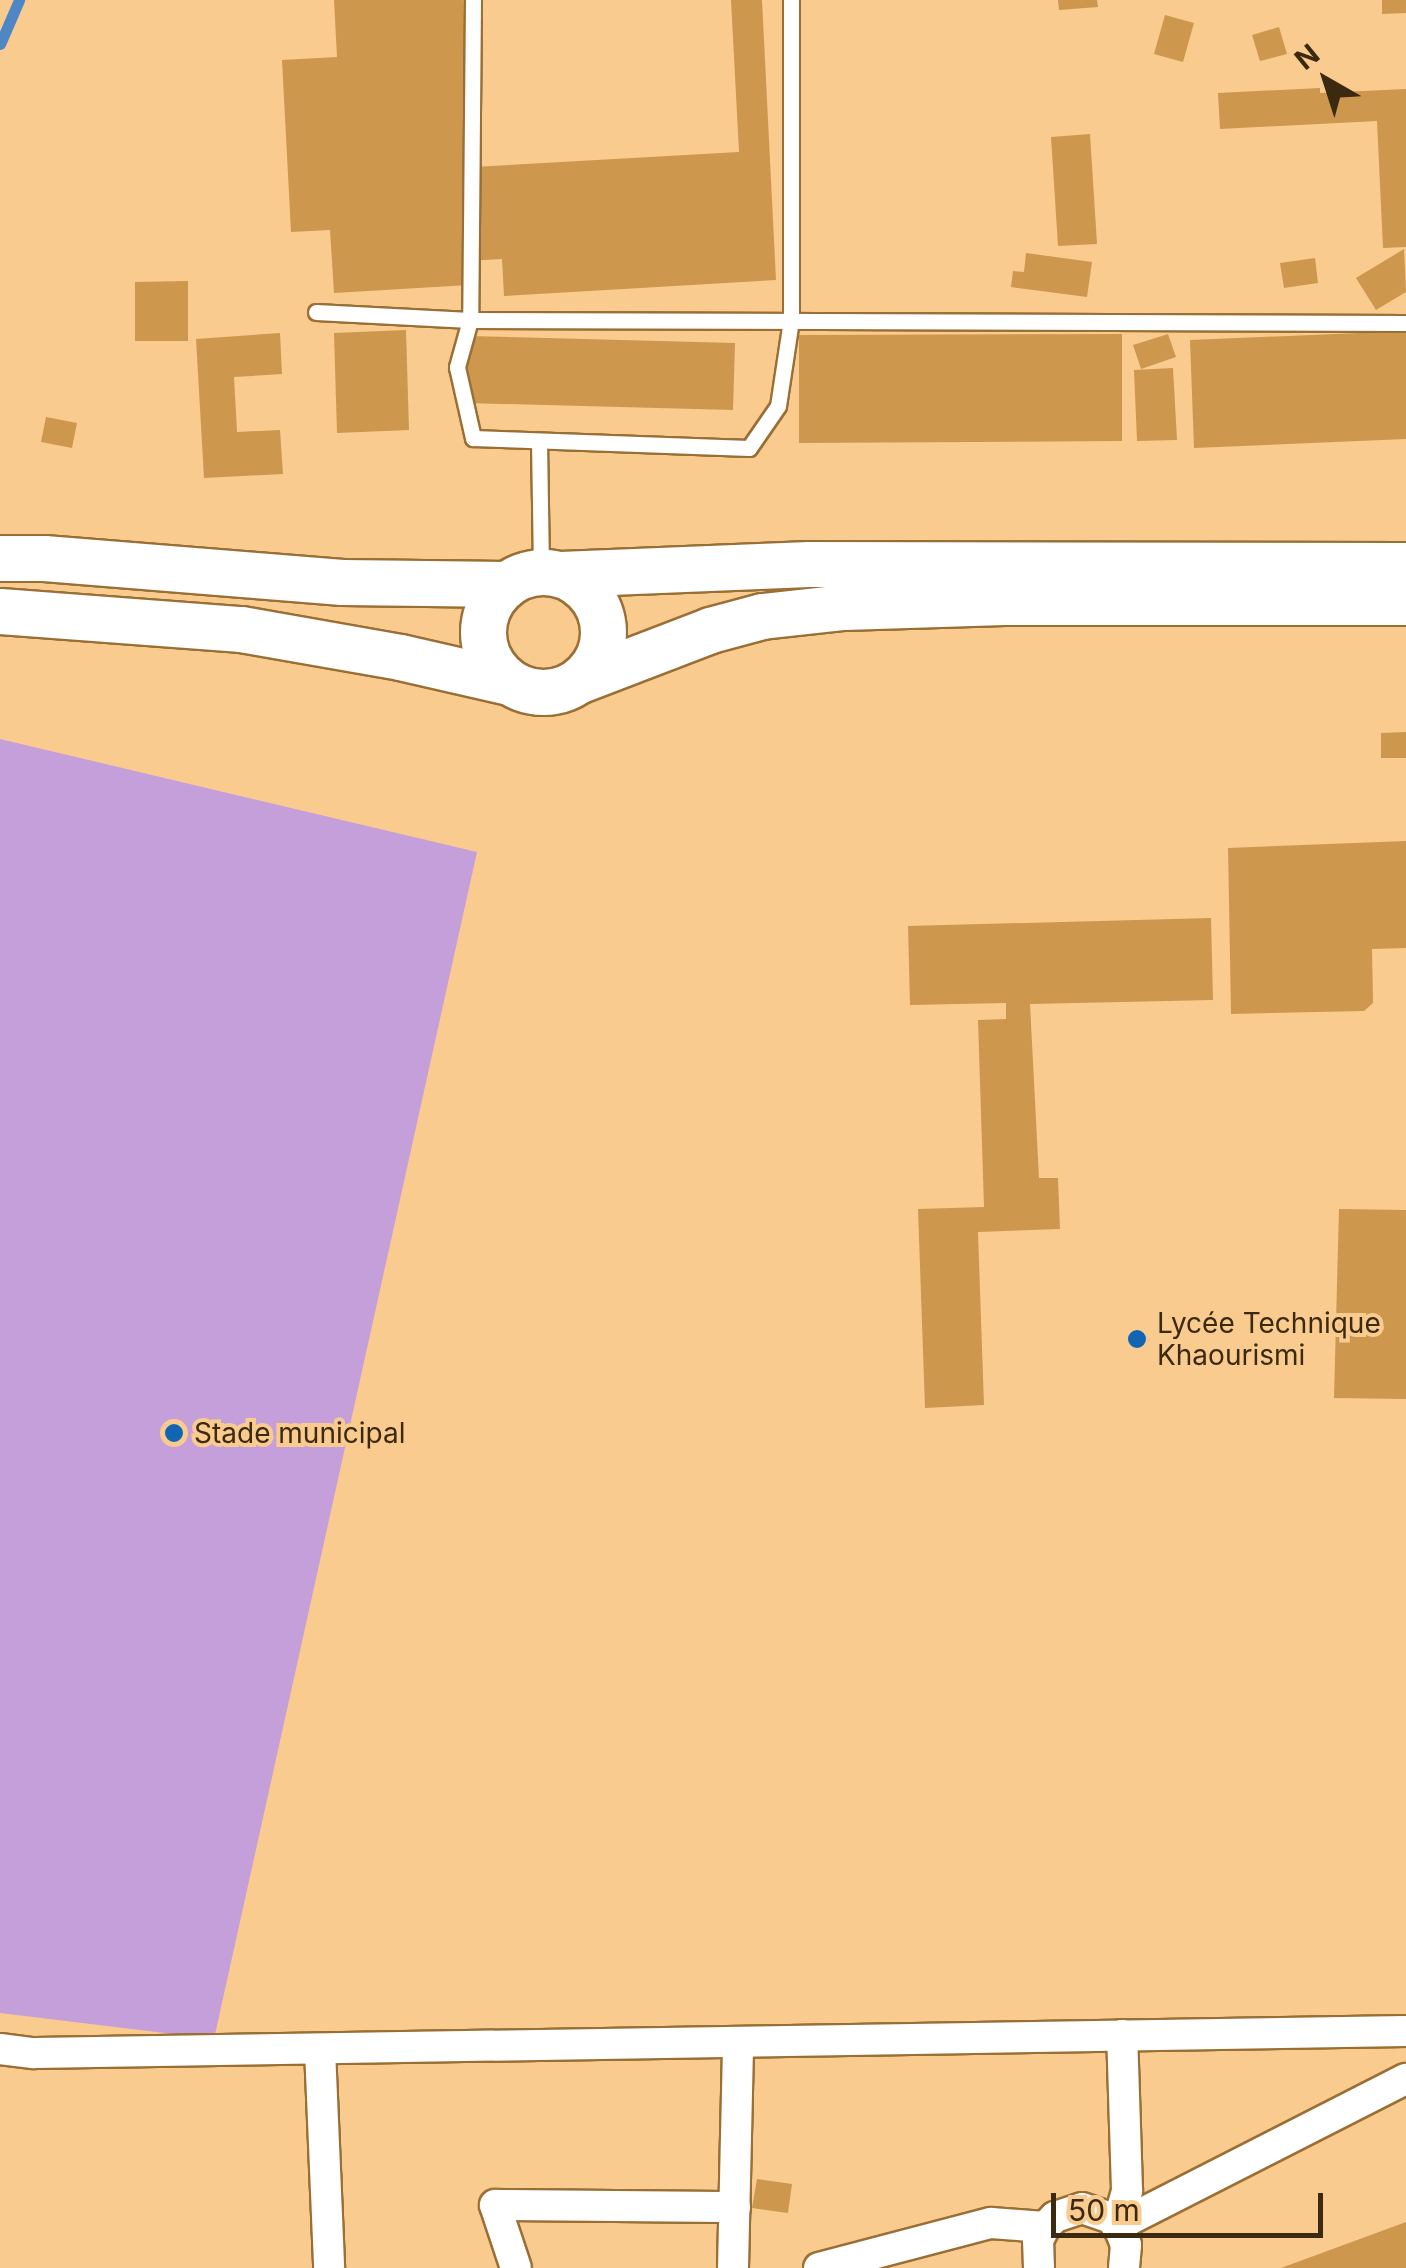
<!DOCTYPE html>
<html>
<head>
<meta charset="utf-8">
<style>
	body { margin:0 }
	#map { position:relative; width:1406px; height:2268px; overflow:hidden; background:#facb8f; font-family:Inter,sans-serif }
	div>[style] { position:absolute }
	[style*='--x'] { left:calc(var(--x)*1px); top:calc(var(--y)*1px); width:calc(var(--w)*1px); rotate:calc(var(--a)*1deg) }
	.green>* { inset:0; background:#c49fda }
	.stream>* { height:11px; margin:-5.5px; padding:0 5.5px; transform-origin:5.5px; border-radius:5.5px; background:#4f86c4 }
	.building>* { inset:0; background:#cd974e }
	.roads { filter:drop-shadow(2px 0 #9a6f35) drop-shadow(-2px 0 #9a6f35) drop-shadow(0 2px #9a6f35) drop-shadow(0 -2px #9a6f35) }
	.service>* { height:15px; margin:-7.5px; padding:0 7.5px; transform-origin:7.5px; border-radius:7.5px; background:#fff }
	.minor>* { height:30px; margin:-15px; padding:0 15px; transform-origin:15px; border-radius:15px; background:#fff }
	.secondary>* { height:45px; margin:-22.5px; padding:0 22.5px; transform-origin:22.5px; border-radius:22.5px; background:#fff }
	.secondary>.ring { margin:-22.5px; padding:0; box-sizing:content-box; background:none; border:45px solid #fff; border-radius:50% }
	.dots>* { width:28px; height:28px; translate:-50% -50%; box-sizing:border-box; border:5px solid #facb8f; border-radius:50% }
	span { translate:-50% -50%; white-space:nowrap; text-align:center; line-height:1.15; -webkit-text-stroke:8px #facb8f; paint-order:stroke }
	.poi-label { font-size:28px; color:#3b2910 }
	.left { translate:0 -50%; text-align:left }
	.north { position:absolute; left:1276px; top:30px; width:100px; height:100px; -webkit-text-stroke:8px #facb8f; paint-order:stroke; rotate:321deg; font-size:28px; font-weight:700; line-height:40px; text-align:center; color:#3b2910 }
	.north::after { content:''; display:block; margin:auto; width:35px; height:45px; background:#3b2910; clip-path:polygon(50% 0,100% 100%,50% 72%,0 100%) }
	.scale { position:absolute; left:1051px; top:2193px; width:272px; height:45px; box-sizing:border-box; border:5px solid #3b2910; border-top:0; padding-left:12px; font-size:30px; line-height:35px; white-space:nowrap; color:#3b2910; -webkit-text-stroke:8px #facb8f; paint-order:stroke }
</style>
</head>
<body>
<div id="map">
	<div class="green">
		<i style="clip-path:polygon(0 739px,477px 852px,214px 2039px,0 2013px)"></i>
	</div>
	<div class="stream">
		<i style="--x:0;--y:44;--w:48;--a:-66.6"></i>
	</div>
	<div class="building">
		<i style="clip-path:polygon(334px 0,465px 0,474px 167px,739px 152px,731px 0,762px 0,776px 280px,504px 296px,502px 259px,468px 261px,469px 285px,334px 293px,330px 230px,291px 232px,282px 60px,337px 57px)"></i>
		<i style="clip-path:polygon(1058px 0,1097px 0,1098px 7px,1059px 10px)"></i>
		<i style="clip-path:polygon(1382px 0,1406px 0,1406px 13px,1382px 14px)"></i>
		<i style="clip-path:polygon(1165px 15px,1194px 23px,1183px 62px,1154px 54px)"></i>
		<i style="clip-path:polygon(1279px 27px,1287px 54px,1260px 61px,1252px 35px)"></i>
		<i style="clip-path:polygon(1320px 88px,1320px 93px,1406px 89px,1406px 247px,1383px 248px,1377px 121px,1220px 129px,1218px 93px)"></i>
		<i style="clip-path:polygon(1090px 134px,1097px 244px,1058px 246px,1051px 137px)"></i>
		<i style="clip-path:polygon(1404px 249px,1406px 292px,1376px 310px,1356px 278px)"></i>
		<i style="clip-path:polygon(1026px 253px,1092px 262px,1087px 297px,1011px 287px,1013px 271px,1024px 272px)"></i>
		<i style="clip-path:polygon(1315px 258px,1318px 283px,1284px 288px,1280px 263px)"></i>
		<i style="clip-path:polygon(188px 281px,188px 341px,135px 341px,135px 282px)"></i>
		<i style="clip-path:polygon(406px 330px,409px 430px,337px 433px,334px 333px)"></i>
		<i style="clip-path:polygon(1406px 331px,1406px 439px,1194px 448px,1190px 340px)"></i>
		<i style="clip-path:polygon(280px 333px,282px 374px,234px 377px,237px 432px,280px 430px,283px 474px,204px 478px,196px 339px)"></i>
		<i style="clip-path:polygon(1122px 334px,1122px 441px,799px 443px,799px 335px)"></i>
		<i style="clip-path:polygon(1168px 334px,1176px 357px,1141px 369px,1133px 345px)"></i>
		<i style="clip-path:polygon(467px 336px,735px 343px,733px 410px,465px 403px)"></i>
		<i style="clip-path:polygon(1173px 368px,1177px 440px,1137px 441px,1134px 370px)"></i>
		<i style="clip-path:polygon(46px 417px,77px 423px,72px 448px,41px 442px)"></i>
		<i style="clip-path:polygon(1406px 732px,1406px 758px,1381px 758px,1381px 733px)"></i>
		<i style="clip-path:polygon(1406px 841px,1406px 948px,1372px 949px,1373px 1003px,1364px 1011px,1231px 1014px,1228px 848px)"></i>
		<i style="clip-path:polygon(1211px 918px,1213px 1000px,1030px 1004px,1039px 1178px,1058px 1178px,1060px 1229px,978px 1232px,984px 1405px,925px 1408px,918px 1209px,984px 1207px,978px 1020px,1006px 1019px,1006px 1003px,910px 1005px,908px 926px)"></i>
		<i style="clip-path:polygon(1339px 1209px,1406px 1210px,1406px 1399px,1334px 1398px)"></i>
		<i style="clip-path:polygon(757px 2179px,792px 2184px,788px 2213px,752px 2208px)"></i>
		<i style="clip-path:polygon(1406px 2222px,1406px 2268px,1281px 2268px)"></i>
	</div>
	<div class="roads">
		<div class="service">
			<i style="--x:473;--y:0;--w:320;--a:90.5"></i>
			<i style="--x:470;--y:320;--w:49;--a:105.5"></i>
			<i style="--x:457;--y:367;--w:73;--a:77.3"></i>
			<i style="--x:473;--y:438;--w:276;--a:2.1"></i>
			<i style="--x:749;--y:448;--w:51;--a:-55.4"></i>
			<i style="--x:778;--y:406;--w:87;--a:-81.4"></i>
			<i style="--x:791;--y:320;--w:320;--a:-90"></i>
			<i style="--x:316;--y:312;--w:154;--a:3"></i>
			<i style="--x:470;--y:320;--w:936;--a:0.18"></i>
			<i style="--x:539;--y:441;--w:131;--a:89.1"></i>
		</div>
		<div class="minor">
			<i style="--x:0;--y:2049;--w:35;--a:7"></i>
			<i style="--x:35;--y:2053;--w:1371;--a:-0.92"></i>
			<i style="--x:320;--y:2049;--w:219;--a:87.6"></i>
			<i style="--x:1117;--y:2226;--w:324;--a:-27"></i>
			<i style="--x:1117;--y:2226;--w:37;--a:-74"></i>
			<i style="--x:1127;--y:2190;--w:155;--a:-91.8"></i>
			<i style="--x:516;--y:2268;--w:66;--a:-108.4"></i>
			<i style="--x:495;--y:2205;--w:240;--a:0.5"></i>
			<i style="--x:733;--y:2268;--w:226;--a:-88.7"></i>
			<i style="--x:819;--y:2268;--w:178;--a:-14.7"></i>
			<i style="--x:991;--y:2223;--w:54;--a:4.2"></i>
			<i style="--x:1039;--y:2268;--w:28;--a:-92"></i>
			<i style="--x:1038;--y:2240;--w:15;--a:-62"></i>
			<i style="--x:1045;--y:2227;--w:14;--a:-45"></i>
			<i style="--x:1055;--y:2217;--w:28;--a:-18"></i>
			<i style="--x:1082;--y:2208;--w:31;--a:19"></i>
			<i style="--x:1111;--y:2218;--w:15;--a:53"></i>
			<i style="--x:1120;--y:2230;--w:16;--a:68"></i>
			<i style="--x:1126;--y:2245;--w:23;--a:95"></i>
		</div>
		<div class="secondary">
			<i style="--x:0;--y:558;--w:44;--a:0"></i>
			<i style="--x:44;--y:558;--w:299;--a:4.6"></i>
			<i style="--x:342;--y:582;--w:164;--a:0.7"></i>
			<i class="ring" style="left:483px;top:572px;width:75px;height:75px"></i>
			<i style="--x:560;--y:574;--w:249;--a:-2.3"></i>
			<i style="--x:809;--y:564;--w:597;--a:0.1"></i>
			<i style="--x:0;--y:611;--w:242;--a:4.3"></i>
			<i style="--x:241;--y:629;--w:161;--a:10"></i>
			<i style="--x:400;--y:657;--w:112;--a:12.9"></i>
			<i style="--x:580;--y:680;--w:139;--a:-21"></i>
			<i style="--x:710;--y:630;--w:54;--a:-15.1"></i>
			<i style="--x:762;--y:616;--w:82;--a:-6.3"></i>
			<i style="--x:844;--y:607;--w:160;--a:-1.8"></i>
			<i style="--x:1004;--y:602;--w:402;--a:0"></i>
		</div>
	</div>
	<div class="dots">
		<i style="left:1137px;top:1339px;background:#1165b3"></i>
		<i style="left:174px;top:1433px;background:#1165b3"></i>
	</div>
	<div class="poi-label">
		<span class="left" style="left:1157px;top:1339px">Lycée Technique<br>Khaourismi</span>
		<span class="left" style="left:194px;top:1433px">Stade municipal</span>
	</div>
	<div class="north">N</div>
	<div class="scale">50 m</div>
</div>
</body>
</html>
